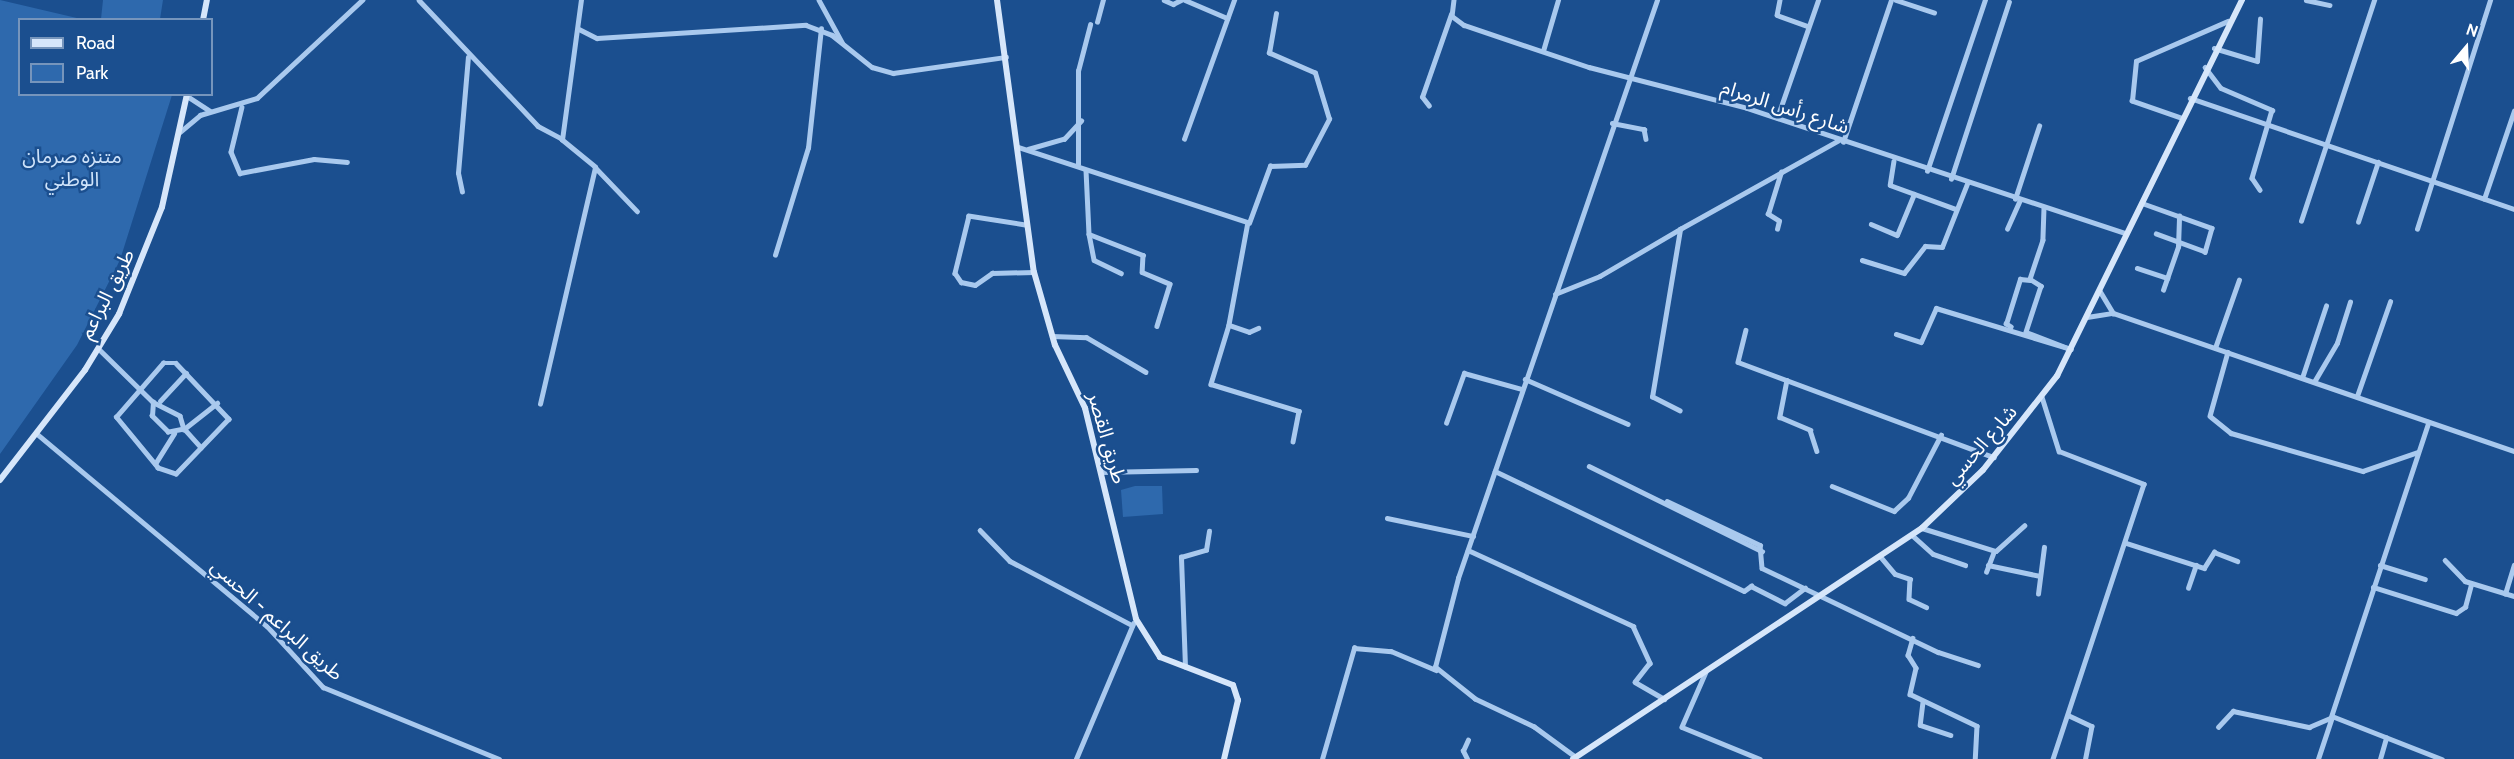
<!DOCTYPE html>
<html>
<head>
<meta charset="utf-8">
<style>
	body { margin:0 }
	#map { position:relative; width:2514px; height:759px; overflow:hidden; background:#1b4f8f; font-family:Cabin,"Noto Sans Arabic",sans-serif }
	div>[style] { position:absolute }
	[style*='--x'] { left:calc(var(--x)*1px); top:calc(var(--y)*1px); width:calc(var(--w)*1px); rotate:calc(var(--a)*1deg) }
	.green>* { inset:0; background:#2e69ad }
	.street>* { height:4.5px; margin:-2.25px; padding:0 2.25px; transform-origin:2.25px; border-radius:2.25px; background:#a9c9ee }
	.secondary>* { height:6px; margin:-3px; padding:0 3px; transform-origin:3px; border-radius:3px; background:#d6e6fa }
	span { translate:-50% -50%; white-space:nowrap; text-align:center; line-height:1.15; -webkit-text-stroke:5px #1b4f8f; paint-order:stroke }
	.street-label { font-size:20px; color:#fff }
	.park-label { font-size:20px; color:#cfe3fa }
	.legend { position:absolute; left:18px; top:18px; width:195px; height:78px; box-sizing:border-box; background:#1b4f8f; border:2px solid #7695bc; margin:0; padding:8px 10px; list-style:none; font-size:18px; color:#fff }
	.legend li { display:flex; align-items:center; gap:12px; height:30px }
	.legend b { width:30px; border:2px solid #7695bc }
	.north { position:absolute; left:2436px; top:18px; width:60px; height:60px; -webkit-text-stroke:4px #1b4f8f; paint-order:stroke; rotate:19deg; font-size:16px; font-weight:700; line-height:24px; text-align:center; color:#fff }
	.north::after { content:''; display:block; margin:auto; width:21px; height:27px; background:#fff; clip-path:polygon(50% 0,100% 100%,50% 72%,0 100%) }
</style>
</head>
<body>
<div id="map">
	<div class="green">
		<i style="clip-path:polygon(0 0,81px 19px,20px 20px,20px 94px,172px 95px,120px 260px,77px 345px,0 454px)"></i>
		<i style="clip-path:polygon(103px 0,163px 0,160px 19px,101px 19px)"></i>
		<i style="clip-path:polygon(1135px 486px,1162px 486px,1163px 514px,1123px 517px,1121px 490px)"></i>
	</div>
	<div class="street">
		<i style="--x:419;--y:0;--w:173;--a:46.6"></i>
		<i style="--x:538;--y:126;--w:27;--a:28"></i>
		<i style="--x:819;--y:0;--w:48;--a:61.3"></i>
		<i style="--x:1164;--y:0;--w:10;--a:24"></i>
		<i style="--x:1173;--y:4;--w:9;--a:-27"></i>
		<i style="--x:1185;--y:0;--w:46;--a:23.2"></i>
		<i style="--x:1454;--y:0;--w:16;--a:97"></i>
		<i style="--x:1452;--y:16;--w:15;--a:37"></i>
		<i style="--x:1464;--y:25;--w:132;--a:18.6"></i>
		<i style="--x:1589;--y:67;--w:163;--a:14.5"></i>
		<i style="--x:1747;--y:108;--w:399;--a:18.3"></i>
		<i style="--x:1780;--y:0;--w:15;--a:101"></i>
		<i style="--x:1777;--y:15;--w:33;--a:20"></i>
		<i style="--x:1896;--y:0;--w:40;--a:18"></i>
		<i style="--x:2306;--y:0;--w:24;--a:12"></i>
		<i style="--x:1097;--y:22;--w:23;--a:-75"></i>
		<i style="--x:579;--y:29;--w:20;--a:27"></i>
		<i style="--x:597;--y:38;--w:209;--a:-3.6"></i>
		<i style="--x:806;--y:25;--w:28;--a:21"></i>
		<i style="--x:832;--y:35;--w:51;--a:38.7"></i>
		<i style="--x:872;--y:67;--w:22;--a:16"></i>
		<i style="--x:893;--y:73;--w:114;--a:-8.1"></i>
		<i style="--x:2214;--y:48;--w:45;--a:16.8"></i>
		<i style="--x:2257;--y:61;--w:42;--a:-85.9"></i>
		<i style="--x:1543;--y:51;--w:53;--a:-73.6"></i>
		<i style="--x:2205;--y:67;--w:26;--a:53"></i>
		<i style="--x:2221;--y:88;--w:56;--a:23.3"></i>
		<i style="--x:2272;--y:110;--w:71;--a:106.4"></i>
		<i style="--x:2252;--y:178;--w:14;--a:56"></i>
		<i style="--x:187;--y:96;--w:27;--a:33"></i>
		<i style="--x:2190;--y:98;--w:342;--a:18.9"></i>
		<i style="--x:1429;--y:106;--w:11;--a:-128"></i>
		<i style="--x:1422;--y:97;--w:88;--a:-70.7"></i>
		<i style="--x:242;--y:107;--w:46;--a:103.7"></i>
		<i style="--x:231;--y:152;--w:23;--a:67"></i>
		<i style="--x:240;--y:173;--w:75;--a:-10.7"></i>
		<i style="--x:314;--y:159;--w:33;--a:5"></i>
		<i style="--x:1777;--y:118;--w:125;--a:-70.8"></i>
		<i style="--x:2181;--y:118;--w:52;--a:-160.9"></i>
		<i style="--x:2132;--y:101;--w:40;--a:-84.3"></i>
		<i style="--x:2136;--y:61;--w:100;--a:-23.5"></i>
		<i style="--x:1612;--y:123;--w:33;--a:11"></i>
		<i style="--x:1644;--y:129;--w:10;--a:79"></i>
		<i style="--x:180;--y:132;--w:26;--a:-40"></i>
		<i style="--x:200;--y:115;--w:59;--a:-16.6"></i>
		<i style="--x:257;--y:98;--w:144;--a:-43"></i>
		<i style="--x:1184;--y:139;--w:148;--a:-70.2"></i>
		<i style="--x:1843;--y:142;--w:150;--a:-71.3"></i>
		<i style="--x:1018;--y:147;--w:242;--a:18.1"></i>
		<i style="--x:1248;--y:222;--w:105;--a:100.5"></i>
		<i style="--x:1229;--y:325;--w:21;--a:19"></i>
		<i style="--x:1249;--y:332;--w:10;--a:-24"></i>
		<i style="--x:1028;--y:149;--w:37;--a:-16"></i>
		<i style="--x:1064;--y:139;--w:25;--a:-47"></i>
		<i style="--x:1894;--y:161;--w:24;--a:99"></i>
		<i style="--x:1890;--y:185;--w:70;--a:20"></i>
		<i style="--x:1078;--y:164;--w:93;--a:-90"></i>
		<i style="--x:1078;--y:71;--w:48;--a:-75.4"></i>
		<i style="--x:595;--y:167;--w:61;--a:46.3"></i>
		<i style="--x:1086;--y:170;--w:64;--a:87.3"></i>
		<i style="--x:1089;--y:234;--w:58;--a:21.3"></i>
		<i style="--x:1143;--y:255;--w:17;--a:93"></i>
		<i style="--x:1142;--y:272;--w:30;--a:23"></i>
		<i style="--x:1170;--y:284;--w:44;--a:107.2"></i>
		<i style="--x:1927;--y:171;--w:181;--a:-71.3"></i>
		<i style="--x:1951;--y:179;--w:186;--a:-71.9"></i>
		<i style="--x:462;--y:192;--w:19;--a:-102"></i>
		<i style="--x:458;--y:173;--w:116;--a:-85.1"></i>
		<i style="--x:2015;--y:199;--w:77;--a:-71.8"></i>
		<i style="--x:2484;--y:199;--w:93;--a:-71.2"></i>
		<i style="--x:2142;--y:203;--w:74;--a:19.7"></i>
		<i style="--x:2212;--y:228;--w:25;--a:106"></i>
		<i style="--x:2205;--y:252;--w:52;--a:-159.8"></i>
		<i style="--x:2044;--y:208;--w:32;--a:92"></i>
		<i style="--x:2043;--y:240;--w:41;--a:108.4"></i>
		<i style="--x:2030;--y:279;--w:13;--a:32"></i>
		<i style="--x:2041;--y:286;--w:48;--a:108.1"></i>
		<i style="--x:2026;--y:332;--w:45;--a:20.9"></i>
		<i style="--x:2301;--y:221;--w:233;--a:-71.7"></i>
		<i style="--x:2358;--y:222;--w:63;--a:-71.6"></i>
		<i style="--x:1249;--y:223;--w:61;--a:-69.8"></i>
		<i style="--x:1270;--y:166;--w:35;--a:-2"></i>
		<i style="--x:1305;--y:165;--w:52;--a:-62.4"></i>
		<i style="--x:1329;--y:119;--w:48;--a:-106.9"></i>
		<i style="--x:1315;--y:73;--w:50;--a:-156.5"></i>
		<i style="--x:1269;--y:53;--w:40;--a:-80"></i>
		<i style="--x:1871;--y:224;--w:28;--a:23"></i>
		<i style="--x:1897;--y:235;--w:44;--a:-67.5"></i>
		<i style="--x:1025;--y:225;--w:57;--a:-170.9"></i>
		<i style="--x:969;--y:216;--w:59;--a:103.8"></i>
		<i style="--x:955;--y:273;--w:11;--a:56"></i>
		<i style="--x:961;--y:282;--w:14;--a:12"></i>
		<i style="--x:975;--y:285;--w:21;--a:-35"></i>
		<i style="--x:992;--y:273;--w:42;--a:-1.4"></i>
		<i style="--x:1777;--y:229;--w:8;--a:-76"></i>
		<i style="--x:1779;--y:221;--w:13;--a:-148"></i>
		<i style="--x:1768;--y:214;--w:44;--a:-72.8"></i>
		<i style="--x:2007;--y:229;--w:32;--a:-66"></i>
		<i style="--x:2417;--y:229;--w:240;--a:-72.3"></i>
		<i style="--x:1089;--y:234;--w:26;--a:79"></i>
		<i style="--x:1094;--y:260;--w:30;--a:26"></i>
		<i style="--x:775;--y:255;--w:112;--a:-72.9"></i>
		<i style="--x:808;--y:148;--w:120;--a:-83.8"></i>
		<i style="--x:1862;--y:260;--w:44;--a:17.2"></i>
		<i style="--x:1904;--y:273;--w:34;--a:-52"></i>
		<i style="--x:1925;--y:246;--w:17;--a:3"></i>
		<i style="--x:1942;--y:247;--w:68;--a:-68.4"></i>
		<i style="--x:2137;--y:268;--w:32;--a:18"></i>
		<i style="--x:2163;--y:290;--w:46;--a:-70.8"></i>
		<i style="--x:2178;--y:247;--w:31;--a:-88"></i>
		<i style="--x:2100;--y:291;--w:26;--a:59"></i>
		<i style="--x:1555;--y:294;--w:48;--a:-21.8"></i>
		<i style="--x:1600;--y:276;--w:93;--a:-30.4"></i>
		<i style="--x:2087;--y:317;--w:26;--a:-9"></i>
		<i style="--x:2113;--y:313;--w:424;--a:19"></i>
		<i style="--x:1229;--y:325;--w:62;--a:107"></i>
		<i style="--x:1211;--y:384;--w:92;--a:17.1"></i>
		<i style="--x:1299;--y:411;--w:31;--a:101"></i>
		<i style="--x:2011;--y:327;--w:6;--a:-149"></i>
		<i style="--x:2006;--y:324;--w:47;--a:-72.7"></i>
		<i style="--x:2020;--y:279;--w:10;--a:6"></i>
		<i style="--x:1746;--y:330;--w:33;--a:104"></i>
		<i style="--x:1738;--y:362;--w:273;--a:20.4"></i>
		<i style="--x:1896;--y:334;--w:26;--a:18"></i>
		<i style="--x:1921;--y:342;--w:37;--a:-66"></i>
		<i style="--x:1936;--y:308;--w:141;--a:16.9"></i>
		<i style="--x:1052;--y:336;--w:34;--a:2"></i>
		<i style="--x:1086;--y:337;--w:69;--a:30.3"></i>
		<i style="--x:2215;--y:348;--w:72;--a:-70.6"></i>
		<i style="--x:99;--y:349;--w:76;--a:44.5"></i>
		<i style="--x:153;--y:402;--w:30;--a:27"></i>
		<i style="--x:180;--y:416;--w:14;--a:73"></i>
		<i style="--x:184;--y:429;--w:16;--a:169"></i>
		<i style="--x:168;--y:432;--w:23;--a:-135"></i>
		<i style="--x:152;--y:416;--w:14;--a:-86"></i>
		<i style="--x:2228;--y:352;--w:66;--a:105.7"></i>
		<i style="--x:2210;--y:416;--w:27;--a:39"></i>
		<i style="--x:2231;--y:433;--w:137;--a:16.1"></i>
		<i style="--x:2363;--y:471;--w:58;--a:-19.1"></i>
		<i style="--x:163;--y:363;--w:13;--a:0"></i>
		<i style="--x:176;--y:363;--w:77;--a:46.6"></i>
		<i style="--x:229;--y:419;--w:76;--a:133.9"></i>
		<i style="--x:176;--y:474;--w:19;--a:-162"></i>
		<i style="--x:158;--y:468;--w:66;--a:-129.5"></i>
		<i style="--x:116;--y:417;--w:72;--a:-49"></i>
		<i style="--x:2302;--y:378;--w:76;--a:-71.6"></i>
		<i style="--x:1525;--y:379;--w:112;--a:23.6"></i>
		<i style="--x:1787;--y:380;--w:38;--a:101"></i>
		<i style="--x:1780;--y:417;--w:33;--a:23"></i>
		<i style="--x:1810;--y:430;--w:22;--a:72"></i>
		<i style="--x:2314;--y:382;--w:45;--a:-59.5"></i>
		<i style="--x:2337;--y:343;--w:43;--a:-72.4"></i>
		<i style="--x:2357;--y:396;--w:100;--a:-70.7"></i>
		<i style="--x:2042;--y:397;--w:57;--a:72.5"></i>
		<i style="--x:2059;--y:451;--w:91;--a:21.2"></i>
		<i style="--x:2144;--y:484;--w:290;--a:108.3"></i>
		<i style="--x:160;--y:401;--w:38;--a:-47"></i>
		<i style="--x:540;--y:404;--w:243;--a:-76.9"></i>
		<i style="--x:595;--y:167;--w:43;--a:-140.7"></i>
		<i style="--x:562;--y:140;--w:141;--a:-82.3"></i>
		<i style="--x:1680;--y:411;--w:31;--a:-153"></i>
		<i style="--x:1652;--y:397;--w:170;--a:-80.5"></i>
		<i style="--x:1680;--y:229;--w:182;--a:-29.2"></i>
		<i style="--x:2429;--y:422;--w:310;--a:108.3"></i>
		<i style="--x:2332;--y:716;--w:118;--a:21.4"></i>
		<i style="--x:1446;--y:423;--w:53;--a:-70.2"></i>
		<i style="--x:1464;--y:373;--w:60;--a:15.4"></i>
		<i style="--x:36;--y:433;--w:301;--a:39.9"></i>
		<i style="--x:267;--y:626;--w:83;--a:47.4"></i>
		<i style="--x:323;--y:687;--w:190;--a:22.2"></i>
		<i style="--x:201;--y:448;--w:25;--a:-132"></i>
		<i style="--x:184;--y:429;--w:42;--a:-38.2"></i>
		<i style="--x:155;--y:464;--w:36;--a:-58"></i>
		<i style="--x:1589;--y:466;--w:193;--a:26.2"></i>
		<i style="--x:1495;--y:471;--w:276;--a:25.7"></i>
		<i style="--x:1744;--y:591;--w:9;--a:-36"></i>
		<i style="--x:1751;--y:586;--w:38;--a:27"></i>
		<i style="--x:1785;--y:603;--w:25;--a:-37"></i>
		<i style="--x:1101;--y:472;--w:95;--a:-1.2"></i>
		<i style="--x:1832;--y:486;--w:67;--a:22"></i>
		<i style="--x:1894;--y:511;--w:19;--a:-43"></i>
		<i style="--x:1908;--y:498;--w:71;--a:-62.4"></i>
		<i style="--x:1667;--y:501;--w:103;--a:25.3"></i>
		<i style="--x:1760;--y:545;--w:23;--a:85"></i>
		<i style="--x:1762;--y:568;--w:195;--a:25.5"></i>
		<i style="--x:1938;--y:652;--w:42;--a:18"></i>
		<i style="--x:1387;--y:518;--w:88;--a:11.8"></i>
		<i style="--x:1922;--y:528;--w:77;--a:17.3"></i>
		<i style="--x:1996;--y:551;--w:38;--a:-42"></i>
		<i style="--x:980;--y:530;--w:43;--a:45.9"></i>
		<i style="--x:1010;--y:561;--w:138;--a:27.7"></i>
		<i style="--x:1912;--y:535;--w:28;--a:42"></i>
		<i style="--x:1933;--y:554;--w:34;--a:19"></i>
		<i style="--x:2126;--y:543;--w:82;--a:17.8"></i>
		<i style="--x:2204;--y:568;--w:19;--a:-58"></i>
		<i style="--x:2214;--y:552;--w:25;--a:21"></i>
		<i style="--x:1468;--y:550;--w:182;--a:24.7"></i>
		<i style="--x:1633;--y:626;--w:41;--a:65.3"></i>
		<i style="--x:1650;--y:663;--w:24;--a:128"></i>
		<i style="--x:1635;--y:682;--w:34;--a:30"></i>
		<i style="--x:1880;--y:556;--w:23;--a:50"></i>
		<i style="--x:1895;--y:574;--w:16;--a:18"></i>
		<i style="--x:1910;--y:579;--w:20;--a:93"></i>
		<i style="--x:1909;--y:599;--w:19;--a:25"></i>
		<i style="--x:2445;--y:560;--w:29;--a:46"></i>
		<i style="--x:2465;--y:581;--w:51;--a:17"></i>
		<i style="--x:1988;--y:565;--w:53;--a:11.9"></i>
		<i style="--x:2380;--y:565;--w:47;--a:17.3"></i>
		<i style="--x:1986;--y:572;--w:22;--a:-69"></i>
		<i style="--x:2373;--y:587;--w:87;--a:17.4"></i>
		<i style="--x:2456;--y:613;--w:11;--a:-34"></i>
		<i style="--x:2465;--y:607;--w:24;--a:-75"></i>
		<i style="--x:2188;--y:588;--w:24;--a:-71"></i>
		<i style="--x:2038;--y:594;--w:47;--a:-82.7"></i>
		<i style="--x:2505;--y:594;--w:30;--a:-73"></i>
		<i style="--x:1913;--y:638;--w:18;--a:106"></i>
		<i style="--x:1908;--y:655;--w:15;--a:58"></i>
		<i style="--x:1916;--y:668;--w:27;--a:103"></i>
		<i style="--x:1910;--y:694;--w:74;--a:25.5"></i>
		<i style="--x:1977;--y:726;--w:33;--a:93"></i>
		<i style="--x:1185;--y:667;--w:110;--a:-92.1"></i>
		<i style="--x:1181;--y:557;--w:26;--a:-16"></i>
		<i style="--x:1206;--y:550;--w:19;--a:-81"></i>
		<i style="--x:1706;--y:672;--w:60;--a:113.6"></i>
		<i style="--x:1682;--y:727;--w:84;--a:22.3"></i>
		<i style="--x:1923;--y:702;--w:23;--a:97"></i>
		<i style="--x:1920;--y:725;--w:32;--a:18"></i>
		<i style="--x:2068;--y:715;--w:26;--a:25"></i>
		<i style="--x:2092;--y:726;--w:33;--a:101"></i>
		<i style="--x:2218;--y:727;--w:22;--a:-47"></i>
		<i style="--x:2233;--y:711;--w:78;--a:11.9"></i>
		<i style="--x:2309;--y:727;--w:25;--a:-23"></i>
		<i style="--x:1575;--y:757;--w:51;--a:-143.8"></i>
		<i style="--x:1534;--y:727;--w:65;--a:-154.6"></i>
		<i style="--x:1475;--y:699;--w:51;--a:-141.3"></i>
		<i style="--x:1435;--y:667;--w:92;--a:-75.5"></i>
		<i style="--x:1458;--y:578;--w:611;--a:-71"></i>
		<i style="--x:1076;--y:759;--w:147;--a:-67.1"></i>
		<i style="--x:1322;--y:759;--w:116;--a:-73.9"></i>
		<i style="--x:1354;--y:648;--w:37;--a:5"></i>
		<i style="--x:1391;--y:651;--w:49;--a:22.9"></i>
		<i style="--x:1467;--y:759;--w:9;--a:-117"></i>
		<i style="--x:1463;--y:751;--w:12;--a:-66"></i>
		<i style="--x:2318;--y:759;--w:44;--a:-71.6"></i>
		<i style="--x:2380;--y:759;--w:22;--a:-74"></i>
	</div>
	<div class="secondary">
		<i style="--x:997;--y:0;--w:275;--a:82.3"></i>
		<i style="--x:1034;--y:272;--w:76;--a:74"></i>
		<i style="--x:1055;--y:345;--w:70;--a:64.5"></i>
		<i style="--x:1085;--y:408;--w:217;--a:76.4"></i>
		<i style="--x:1136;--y:619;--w:45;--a:57.7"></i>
		<i style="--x:1160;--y:657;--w:78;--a:21"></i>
		<i style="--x:1233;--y:685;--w:16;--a:72"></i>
		<i style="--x:1238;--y:700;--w:61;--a:103.3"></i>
		<i style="--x:203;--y:20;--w:20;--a:-79"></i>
		<i style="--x:0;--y:480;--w:139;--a:-52.3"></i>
		<i style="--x:85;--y:370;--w:66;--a:-58.7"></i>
		<i style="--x:119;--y:314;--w:115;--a:-68.1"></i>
		<i style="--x:162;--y:207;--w:116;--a:-77.5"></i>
		<i style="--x:1573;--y:759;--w:419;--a:-33.5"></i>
		<i style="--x:1922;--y:528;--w:84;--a:-43.6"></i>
		<i style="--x:1983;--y:470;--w:120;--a:-51.8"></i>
		<i style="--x:2057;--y:376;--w:419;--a:-63.8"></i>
	</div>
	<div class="street-label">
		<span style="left:1785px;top:107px;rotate:18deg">شارع رأس الرمرام</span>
		<span style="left:107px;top:294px;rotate:-63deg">طريق البراعم</span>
		<span style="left:1107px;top:438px;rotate:74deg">طريق القصر</span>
		<span style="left:1981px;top:445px;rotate:-49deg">شارع الحسي</span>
		<span style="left:277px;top:620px;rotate:42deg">طريق البراعم - الحسي</span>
	</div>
	<div class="park-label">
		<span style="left:72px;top:168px">متنزه صرمان<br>الوطني</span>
	</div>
	<ul class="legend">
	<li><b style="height:8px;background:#d6e6fa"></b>Road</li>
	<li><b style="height:16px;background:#2e69ad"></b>Park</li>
	</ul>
	<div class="north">N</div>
</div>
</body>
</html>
